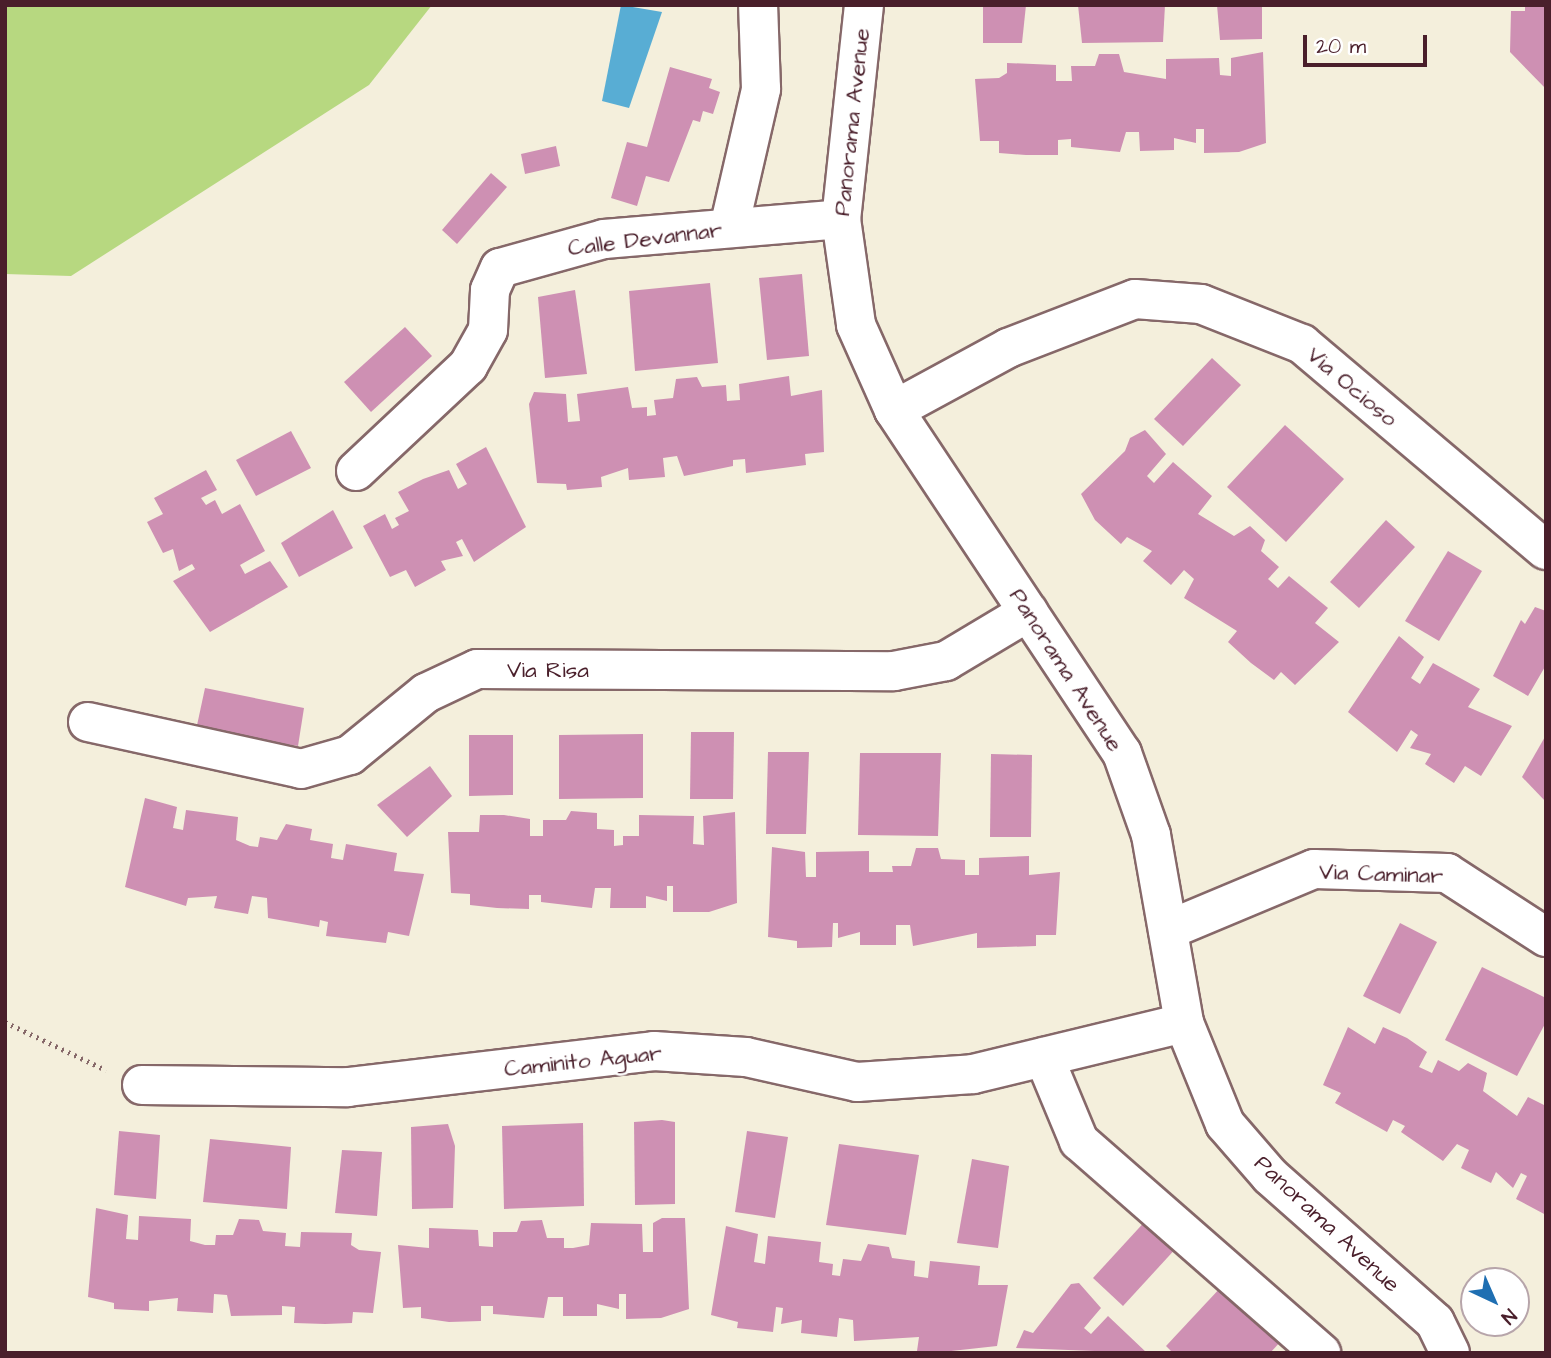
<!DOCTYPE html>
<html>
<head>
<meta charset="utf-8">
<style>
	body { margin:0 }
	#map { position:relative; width:1551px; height:1358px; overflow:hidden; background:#f4efdc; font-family:"Architects Daughter",sans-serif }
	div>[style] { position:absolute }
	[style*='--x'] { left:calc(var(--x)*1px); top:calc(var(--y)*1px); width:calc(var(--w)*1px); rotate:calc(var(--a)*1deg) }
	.green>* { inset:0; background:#b7d880 }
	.water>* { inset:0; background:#58add4 }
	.building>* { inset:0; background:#ce90b3 }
	.path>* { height:4.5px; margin-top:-2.25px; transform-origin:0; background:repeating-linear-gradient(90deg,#866869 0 2px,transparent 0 7px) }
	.roads { filter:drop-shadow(2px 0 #866869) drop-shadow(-2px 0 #866869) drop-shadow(0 2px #866869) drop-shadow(0 -2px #866869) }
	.minor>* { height:38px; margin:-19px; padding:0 19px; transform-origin:19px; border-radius:19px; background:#fff }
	span { translate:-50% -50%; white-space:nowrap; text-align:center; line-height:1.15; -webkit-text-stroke:5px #fff; paint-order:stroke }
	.street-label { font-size:23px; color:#4a1f2b }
	.frame { position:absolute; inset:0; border:7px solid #4a1f2b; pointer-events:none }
	.north { position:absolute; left:1460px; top:1267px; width:70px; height:70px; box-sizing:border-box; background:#fff; border:2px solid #b7a5aa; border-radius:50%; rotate:136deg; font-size:19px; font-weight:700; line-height:28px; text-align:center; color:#4a1f2b }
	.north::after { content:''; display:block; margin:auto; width:24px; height:32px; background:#1f6fb2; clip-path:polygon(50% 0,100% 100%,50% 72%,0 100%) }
	.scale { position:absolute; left:1303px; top:35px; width:124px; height:32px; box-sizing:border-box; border:4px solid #4a1f2b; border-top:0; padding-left:9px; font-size:21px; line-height:24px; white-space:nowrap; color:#4a1f2b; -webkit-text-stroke:5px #fff; paint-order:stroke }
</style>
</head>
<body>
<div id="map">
	<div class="green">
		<i style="clip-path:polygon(5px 5px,432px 5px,369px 85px,71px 276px,5px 274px)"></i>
	</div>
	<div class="water">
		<i style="clip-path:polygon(621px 5px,662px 12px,629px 108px,602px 101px)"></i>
	</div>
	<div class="building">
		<i style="clip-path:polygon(983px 5px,1026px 5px,1022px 43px,983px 43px)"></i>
		<i style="clip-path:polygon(1078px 5px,1165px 5px,1163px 42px,1082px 43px)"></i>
		<i style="clip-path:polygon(1217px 5px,1262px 5px,1262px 39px,1220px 40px)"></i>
		<i style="clip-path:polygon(1525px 5px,1546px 5px,1546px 89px,1510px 52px,1511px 11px,1525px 11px)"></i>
		<i style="clip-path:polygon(1263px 52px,1266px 143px,1239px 152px,1204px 153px,1204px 129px,1196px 129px,1196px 143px,1174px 138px,1174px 150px,1140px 151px,1139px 132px,1126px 132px,1120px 152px,1071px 147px,1071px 139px,1058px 140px,1058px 155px,1026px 155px,999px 153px,999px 141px,980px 141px,975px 79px,999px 78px,1007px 73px,1007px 63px,1056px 65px,1056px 81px,1072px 81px,1071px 66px,1095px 66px,1099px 54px,1119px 54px,1124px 72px,1166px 79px,1166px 59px,1219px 58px,1220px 75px,1231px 76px,1231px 58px)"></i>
		<i style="clip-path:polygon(670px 67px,712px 79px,709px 88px,720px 92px,713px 114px,703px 111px,700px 122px,693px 120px,669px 182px,646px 176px,637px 206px,611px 198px,627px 142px,647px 147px)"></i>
		<i style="clip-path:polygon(556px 146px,560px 166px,525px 174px,521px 154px)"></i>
		<i style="clip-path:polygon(491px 173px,507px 187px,457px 244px,442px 230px)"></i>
		<i style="clip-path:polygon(802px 274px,809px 356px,767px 360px,759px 278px)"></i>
		<i style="clip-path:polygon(710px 283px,718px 363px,635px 371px,629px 291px)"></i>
		<i style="clip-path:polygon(575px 290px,587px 374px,545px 378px,538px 297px)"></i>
		<i style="clip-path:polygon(405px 327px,432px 356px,371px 412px,344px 382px)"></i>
		<i style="clip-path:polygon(1212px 358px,1241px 385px,1183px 446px,1154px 419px)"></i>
		<i style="clip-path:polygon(789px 376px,791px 396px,822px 390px,824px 452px,805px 454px,806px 465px,746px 473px,745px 459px,733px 460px,733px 466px,684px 476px,677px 456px,663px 458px,665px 477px,629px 480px,628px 468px,601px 477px,602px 487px,567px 490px,566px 484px,537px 483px,529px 404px,534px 392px,566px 394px,568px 422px,580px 421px,577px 394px,628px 387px,632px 408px,647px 407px,647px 416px,656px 415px,654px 400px,673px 398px,676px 379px,697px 377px,702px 387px,726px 385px,727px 401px,740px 400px,739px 384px)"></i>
		<i style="clip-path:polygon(1285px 425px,1344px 479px,1286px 542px,1227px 487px)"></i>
		<i style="clip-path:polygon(1145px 430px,1166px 454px,1147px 476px,1154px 483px,1173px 462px,1212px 496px,1198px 514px,1234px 536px,1250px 526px,1265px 540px,1261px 551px,1279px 567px,1268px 579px,1278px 588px,1289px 576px,1328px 608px,1315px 623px,1339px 642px,1295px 685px,1281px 672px,1274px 680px,1251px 663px,1228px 642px,1237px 631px,1184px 598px,1194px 579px,1184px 570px,1171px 585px,1143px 561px,1152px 551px,1127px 537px,1121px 544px,1095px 520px,1081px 494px,1125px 451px,1130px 438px)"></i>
		<i style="clip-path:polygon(291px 431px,311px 468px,256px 496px,236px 460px)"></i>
		<i style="clip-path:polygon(486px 447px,526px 527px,474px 562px,462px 539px,456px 542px,463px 556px,441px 561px,446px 570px,415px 587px,406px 570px,390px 577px,363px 526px,385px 514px,392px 529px,399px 525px,395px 518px,409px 511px,398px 492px,423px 479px,449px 470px,458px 489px,467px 484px,456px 464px)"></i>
		<i style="clip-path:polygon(206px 470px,217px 490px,201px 498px,206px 505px,215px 500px,222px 514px,240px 504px,265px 551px,240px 565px,245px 574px,270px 561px,288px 587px,210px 632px,173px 581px,195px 569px,192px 564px,179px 571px,173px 549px,163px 553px,147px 522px,163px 514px,154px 498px)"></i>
		<i style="clip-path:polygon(333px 510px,353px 548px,299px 577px,281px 543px)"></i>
		<i style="clip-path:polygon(1386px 520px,1415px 547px,1359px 608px,1330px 582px)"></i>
		<i style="clip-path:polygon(1448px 551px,1482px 571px,1439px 641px,1405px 621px)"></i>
		<i style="clip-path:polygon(1535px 607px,1546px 611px,1546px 665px,1528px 696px,1493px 676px,1521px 620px,1525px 624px)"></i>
		<i style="clip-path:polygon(1399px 636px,1424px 657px,1411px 678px,1420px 684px,1433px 663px,1480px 689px,1468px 707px,1512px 726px,1481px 776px,1465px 766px,1454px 783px,1425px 764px,1431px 754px,1410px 748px,1418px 735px,1411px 730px,1397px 752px,1348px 712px)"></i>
		<i style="clip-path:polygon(205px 688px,304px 708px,298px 746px,196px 730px)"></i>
		<i style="clip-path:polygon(691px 732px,734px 732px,733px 799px,690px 799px)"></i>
		<i style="clip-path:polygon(643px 734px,643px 798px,559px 799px,559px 735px)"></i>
		<i style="clip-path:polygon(469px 735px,513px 735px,513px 795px,469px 796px)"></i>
		<i style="clip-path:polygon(1546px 735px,1546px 802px,1522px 777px)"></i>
		<i style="clip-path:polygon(768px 752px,809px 752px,806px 834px,766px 834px)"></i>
		<i style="clip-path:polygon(860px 753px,941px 753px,938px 836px,858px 835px)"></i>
		<i style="clip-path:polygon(991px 754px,1032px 755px,1031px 837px,990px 837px)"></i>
		<i style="clip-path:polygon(430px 766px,452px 796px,407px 837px,377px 805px)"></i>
		<i style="clip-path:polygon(145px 798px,177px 807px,173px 828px,183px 830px,186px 810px,238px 817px,236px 840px,250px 846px,258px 847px,260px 837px,277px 840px,286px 824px,312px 829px,310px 840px,333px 844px,331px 858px,343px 860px,346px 844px,397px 853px,394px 871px,424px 874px,409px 936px,388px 932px,386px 943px,326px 936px,328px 922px,320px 920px,319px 927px,268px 918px,267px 898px,252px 896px,248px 914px,214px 908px,217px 896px,188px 898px,186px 906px,125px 887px)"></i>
		<i style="clip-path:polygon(571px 811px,597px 813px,597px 829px,614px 830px,614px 846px,623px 845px,623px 836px,639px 836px,639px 815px,694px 816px,693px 844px,704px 845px,703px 816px,735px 812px,737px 903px,709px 912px,673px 912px,673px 886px,667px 886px,667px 901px,646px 896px,646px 908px,610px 908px,611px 888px,595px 888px,592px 908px,541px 902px,541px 895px,529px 895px,529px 909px,497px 908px,470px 905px,470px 894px,451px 893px,448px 832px,479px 832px,480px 815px,504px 815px,530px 819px,530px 836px,543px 836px,543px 820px,566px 820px)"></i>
		<i style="clip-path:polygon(772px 847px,805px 852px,806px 877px,816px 877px,816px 852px,869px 851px,869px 872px,893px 872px,892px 866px,911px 866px,916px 848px,938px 848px,941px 859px,965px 860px,965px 875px,979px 875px,979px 858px,1029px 856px,1029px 875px,1060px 872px,1056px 935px,1036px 935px,1036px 946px,977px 948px,977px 933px,913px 946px,910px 925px,896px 925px,896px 945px,860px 945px,860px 932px,838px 938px,838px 923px,833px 923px,832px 947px,797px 948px,797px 941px,768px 937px)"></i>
		<i style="clip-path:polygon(1400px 923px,1437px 942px,1400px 1014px,1363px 996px)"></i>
		<i style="clip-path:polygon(1482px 967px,1546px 998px,1546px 1022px,1517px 1076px,1445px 1040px)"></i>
		<i style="clip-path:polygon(1348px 1027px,1375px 1044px,1383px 1027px,1407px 1038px,1427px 1052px,1419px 1067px,1432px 1073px,1438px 1060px,1459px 1071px,1468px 1063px,1487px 1073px,1483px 1091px,1517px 1116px,1528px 1097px,1546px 1106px,1546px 1215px,1516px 1199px,1527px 1176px,1521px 1173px,1513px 1188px,1496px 1172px,1491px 1183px,1461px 1168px,1469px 1150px,1457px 1144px,1443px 1161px,1401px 1132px,1405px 1126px,1393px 1120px,1387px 1132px,1335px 1103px,1341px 1093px,1323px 1085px)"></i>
		<i style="clip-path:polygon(662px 1120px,675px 1122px,675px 1204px,635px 1205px,634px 1122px)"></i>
		<i style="clip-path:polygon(583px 1123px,584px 1206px,504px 1209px,502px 1126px)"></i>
		<i style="clip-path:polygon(448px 1124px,455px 1146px,453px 1208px,412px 1209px,411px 1127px)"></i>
		<i style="clip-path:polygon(119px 1131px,160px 1135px,156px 1199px,114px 1195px)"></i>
		<i style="clip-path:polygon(747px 1131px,788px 1137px,775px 1218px,735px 1212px)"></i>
		<i style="clip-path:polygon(210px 1139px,291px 1147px,287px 1209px,203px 1202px)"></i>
		<i style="clip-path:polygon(839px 1144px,919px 1155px,906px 1235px,826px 1225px)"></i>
		<i style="clip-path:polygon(342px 1150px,382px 1152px,377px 1216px,335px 1213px)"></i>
		<i style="clip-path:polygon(972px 1159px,1009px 1166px,998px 1248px,957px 1243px)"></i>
		<i style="clip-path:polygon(96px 1208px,128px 1215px,126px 1239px,138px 1240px,139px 1216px,191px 1219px,190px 1241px,205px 1245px,215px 1245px,216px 1235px,233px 1235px,239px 1219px,259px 1220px,263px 1231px,286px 1233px,285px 1246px,300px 1247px,301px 1232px,352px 1233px,351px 1245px,359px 1250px,381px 1252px,373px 1313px,353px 1312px,352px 1323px,325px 1324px,294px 1323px,295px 1307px,282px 1306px,282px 1315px,231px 1316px,227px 1295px,214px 1294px,213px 1313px,177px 1311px,178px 1298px,149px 1301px,149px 1311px,114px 1309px,114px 1303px,88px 1297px)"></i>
		<i style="clip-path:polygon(1149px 1217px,1179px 1245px,1123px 1306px,1093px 1278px)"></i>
		<i style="clip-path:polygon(662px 1218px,685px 1218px,689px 1309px,661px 1318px,626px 1319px,626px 1294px,619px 1294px,619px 1309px,597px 1304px,597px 1316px,563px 1316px,563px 1297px,548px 1297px,544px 1318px,493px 1314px,493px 1306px,481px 1306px,481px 1321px,449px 1322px,421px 1318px,421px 1307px,403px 1308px,398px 1245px,429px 1248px,429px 1228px,478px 1230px,479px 1246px,493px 1247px,493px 1232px,517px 1232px,521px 1221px,542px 1220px,547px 1238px,564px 1238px,564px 1248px,573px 1248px,589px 1245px,591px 1223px,642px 1224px,643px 1252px,653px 1252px,653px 1223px)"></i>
		<i style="clip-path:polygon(726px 1226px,758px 1234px,754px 1262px,765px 1264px,768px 1236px,821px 1242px,819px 1262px,833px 1264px,832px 1275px,840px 1276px,843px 1259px,861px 1261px,868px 1244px,889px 1247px,892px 1258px,915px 1261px,914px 1276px,928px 1278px,930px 1261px,980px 1266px,978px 1285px,1008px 1285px,997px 1346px,933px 1353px,917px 1351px,919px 1337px,854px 1341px,853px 1320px,839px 1318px,837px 1337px,801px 1333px,802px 1320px,781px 1324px,783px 1308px,776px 1307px,773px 1332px,737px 1328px,738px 1322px,711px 1315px)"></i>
		<i style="clip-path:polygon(1079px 1283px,1101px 1308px,1084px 1328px,1091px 1334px,1108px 1316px,1147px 1353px,1016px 1348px,1024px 1330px,1033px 1333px,1071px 1284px)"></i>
		<i style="clip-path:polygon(1222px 1286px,1282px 1340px,1270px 1353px,1173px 1353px,1166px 1346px)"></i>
	</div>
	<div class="path">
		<i style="--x:5;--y:1022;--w:112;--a:25.4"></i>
	</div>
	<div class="roads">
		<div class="minor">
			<i style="--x:864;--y:5;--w:215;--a:96.1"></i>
			<i style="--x:841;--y:219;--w:107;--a:81.9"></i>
			<i style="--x:856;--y:325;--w:93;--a:65.9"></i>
			<i style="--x:894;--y:410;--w:412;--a:56.4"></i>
			<i style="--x:1122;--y:753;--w:87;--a:70.5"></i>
			<i style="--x:1151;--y:835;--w:191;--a:80"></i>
			<i style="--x:1184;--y:1023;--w:109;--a:67.9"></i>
			<i style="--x:1225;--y:1124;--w:69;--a:49.1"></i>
			<i style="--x:1270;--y:1176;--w:220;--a:41.5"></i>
			<i style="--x:1435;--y:1322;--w:34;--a:64"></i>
			<i style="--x:729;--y:228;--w:143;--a:-77"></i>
			<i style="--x:761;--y:89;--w:84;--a:-92"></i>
			<i style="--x:894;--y:410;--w:130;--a:-28.5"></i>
			<i style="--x:1008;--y:348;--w:136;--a:-21.1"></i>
			<i style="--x:1135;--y:299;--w:66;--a:4.3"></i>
			<i style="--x:1201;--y:304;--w:109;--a:21.6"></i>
			<i style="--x:1302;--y:344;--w:319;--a:40.2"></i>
			<i style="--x:356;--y:471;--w:154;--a:-43.2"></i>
			<i style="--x:468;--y:366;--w:41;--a:-60.9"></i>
			<i style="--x:488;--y:330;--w:40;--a:-87.1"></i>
			<i style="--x:490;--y:290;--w:24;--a:-66"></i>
			<i style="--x:500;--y:268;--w:108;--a:-15.6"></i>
			<i style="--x:604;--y:239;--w:238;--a:-4.8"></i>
			<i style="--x:88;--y:722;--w:218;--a:12.4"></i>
			<i style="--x:301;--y:769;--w:51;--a:-15.9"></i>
			<i style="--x:350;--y:755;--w:98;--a:-39.2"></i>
			<i style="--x:426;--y:693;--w:56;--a:-25.2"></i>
			<i style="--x:477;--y:669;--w:417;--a:0.3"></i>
			<i style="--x:894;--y:671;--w:53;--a:-10.9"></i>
			<i style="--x:946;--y:661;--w:96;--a:-30.9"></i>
			<i style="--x:1168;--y:930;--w:158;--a:-22.7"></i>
			<i style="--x:1314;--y:869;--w:133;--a:1.7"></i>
			<i style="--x:1447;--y:873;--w:118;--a:32.9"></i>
			<i style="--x:1044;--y:1057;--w:91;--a:67.4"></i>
			<i style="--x:1079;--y:1141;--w:322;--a:41.2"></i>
			<i style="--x:142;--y:1085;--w:206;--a:0.6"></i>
			<i style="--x:348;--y:1087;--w:308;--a:-6.7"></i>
			<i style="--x:654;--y:1051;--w:92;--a:3.7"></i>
			<i style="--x:746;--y:1057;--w:114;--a:12.7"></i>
			<i style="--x:857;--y:1082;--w:116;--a:-3.9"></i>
			<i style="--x:973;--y:1074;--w:217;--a:-13.6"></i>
		</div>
	</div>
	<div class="street-label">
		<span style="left:852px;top:122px;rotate:-84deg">Panorama Avenue</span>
		<span style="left:645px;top:239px;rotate:-7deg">Calle Devannar</span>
		<span style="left:1352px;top:387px;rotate:40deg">Via Ocioso</span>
		<span style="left:548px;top:670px">Via Risa</span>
		<span style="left:1066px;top:670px;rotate:57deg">Panorama Avenue</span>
		<span style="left:1381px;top:874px;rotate:2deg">Via Caminar</span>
		<span style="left:583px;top:1061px;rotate:-6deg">Caminito Aguar</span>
		<span style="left:1327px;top:1224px;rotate:43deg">Panorama Avenue</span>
	</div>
	<div class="frame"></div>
	<div class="north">N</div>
	<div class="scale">20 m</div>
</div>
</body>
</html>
